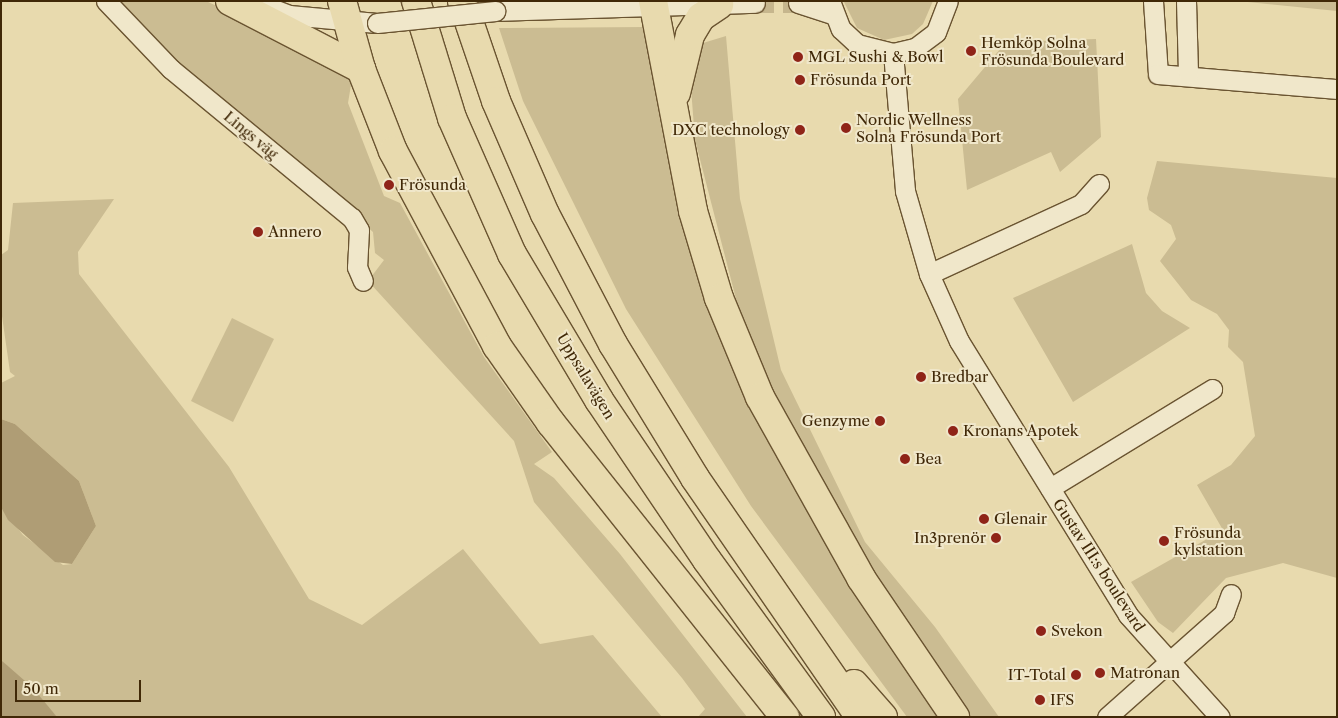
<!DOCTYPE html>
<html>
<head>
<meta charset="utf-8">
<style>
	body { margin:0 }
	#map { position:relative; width:1338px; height:718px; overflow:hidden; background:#e8daae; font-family:"Libre Caslon Text",serif }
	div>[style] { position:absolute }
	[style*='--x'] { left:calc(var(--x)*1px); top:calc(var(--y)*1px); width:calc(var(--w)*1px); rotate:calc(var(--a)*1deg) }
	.green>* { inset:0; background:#cbbc92 }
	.water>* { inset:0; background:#af9d75 }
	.street-tunnel>* { height:19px; margin-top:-9.5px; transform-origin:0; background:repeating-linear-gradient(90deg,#c6b68d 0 19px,transparent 0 28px) }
	.roads { filter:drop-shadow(1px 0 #6a5431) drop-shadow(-1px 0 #6a5431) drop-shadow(0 1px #6a5431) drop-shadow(0 -1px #6a5431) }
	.street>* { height:19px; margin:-9.5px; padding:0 9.5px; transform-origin:9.5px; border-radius:9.5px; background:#f0e7ca }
	.highway>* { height:28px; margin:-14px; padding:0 14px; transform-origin:14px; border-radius:14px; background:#e8daae }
	.bridges { filter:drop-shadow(1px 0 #6a5431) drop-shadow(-1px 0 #6a5431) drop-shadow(0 1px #6a5431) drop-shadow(0 -1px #6a5431) }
	.street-bridge>* { height:19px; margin:-9.5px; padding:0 9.5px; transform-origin:9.5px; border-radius:9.5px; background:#f0e7ca }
	.dots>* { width:14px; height:14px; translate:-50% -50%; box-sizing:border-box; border:2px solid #f0e7ca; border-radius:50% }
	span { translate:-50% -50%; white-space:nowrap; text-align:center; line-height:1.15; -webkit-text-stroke:4px #f0e7ca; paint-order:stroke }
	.poi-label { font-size:15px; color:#402807 }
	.left { translate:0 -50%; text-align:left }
	.right { translate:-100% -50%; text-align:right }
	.street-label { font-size:15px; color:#402807 }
	.frame { position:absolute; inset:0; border:2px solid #402807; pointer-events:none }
	.scale { position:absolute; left:15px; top:680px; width:126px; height:22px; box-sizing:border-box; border:2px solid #402807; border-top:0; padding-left:6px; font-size:15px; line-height:18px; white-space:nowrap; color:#402807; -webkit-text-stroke:4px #f0e7ca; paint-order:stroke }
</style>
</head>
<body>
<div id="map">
	<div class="green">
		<i style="clip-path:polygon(118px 1px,206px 1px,346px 67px,352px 79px,348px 103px,384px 196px,400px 203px,484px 357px,552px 452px,534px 464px,554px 478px,620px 554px,747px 717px,698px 717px,705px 709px,682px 678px,534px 502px,514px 441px,368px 281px,384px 260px,375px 253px,373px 232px,158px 46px)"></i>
		<i style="clip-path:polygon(933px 1px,923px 24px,912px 34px,884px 40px,857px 28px,844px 2px)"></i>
		<i style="clip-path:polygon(1238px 1px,1337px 1px,1337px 11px)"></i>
		<i style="clip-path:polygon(646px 27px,670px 169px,717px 325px,939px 717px,907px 717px,751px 506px,626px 309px,523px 101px,499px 28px)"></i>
		<i style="clip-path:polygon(726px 36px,740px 199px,781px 370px,865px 542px,935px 627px,999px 717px,969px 717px,807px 469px,743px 326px,695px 140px,691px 88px,693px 66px,703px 43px)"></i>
		<i style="clip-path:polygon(1096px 39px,1101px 137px,1060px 172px,1051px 152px,967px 190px,958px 99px,1006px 42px)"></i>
		<i style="clip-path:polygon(1157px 161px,1337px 178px,1337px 578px,1283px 563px,1226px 578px,1173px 633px,1158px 622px,1131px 582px,1223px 530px,1197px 485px,1231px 465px,1255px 436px,1243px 362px,1228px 347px,1229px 330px,1217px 314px,1191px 300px,1160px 261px,1176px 239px,1171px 225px,1149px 210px,1147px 198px)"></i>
		<i style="clip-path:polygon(114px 199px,78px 252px,79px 274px,229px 467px,309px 599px,362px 625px,463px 549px,540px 644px,593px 635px,662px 717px,57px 717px,1px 660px,1px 507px,23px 535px,63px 565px,72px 564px,96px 526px,79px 481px,15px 424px,1px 419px,1px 383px,15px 376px,10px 372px,1px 309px,1px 255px,8px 250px,13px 203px)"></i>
		<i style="clip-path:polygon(1132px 244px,1146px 293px,1162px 311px,1190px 328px,1073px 402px,1013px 298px)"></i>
		<i style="clip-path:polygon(232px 318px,274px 339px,233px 422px,191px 401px)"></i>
	</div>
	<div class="water">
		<i style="clip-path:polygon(1px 419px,15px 424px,79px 481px,96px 526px,72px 564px,55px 562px,8px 520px,1px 507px)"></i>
		<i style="clip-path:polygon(1px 660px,33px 688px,57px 717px,1px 717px)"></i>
	</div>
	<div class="street-tunnel">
		<i style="--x:755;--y:3;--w:43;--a:0"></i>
	</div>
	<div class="roads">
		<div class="street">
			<i style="--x:106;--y:1;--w:94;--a:46.3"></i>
			<i style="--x:171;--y:69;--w:234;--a:39.5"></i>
			<i style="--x:352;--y:218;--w:14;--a:60"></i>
			<i style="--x:359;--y:230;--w:37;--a:93"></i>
			<i style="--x:357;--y:267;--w:15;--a:67"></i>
			<i style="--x:830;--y:1;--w:30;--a:69"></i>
			<i style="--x:841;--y:29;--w:22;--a:43"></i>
			<i style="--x:857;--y:44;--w:37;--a:14"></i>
			<i style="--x:893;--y:53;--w:23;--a:-13"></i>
			<i style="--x:915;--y:48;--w:26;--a:-37"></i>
			<i style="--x:936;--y:32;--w:33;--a:-69"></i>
			<i style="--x:1153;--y:1;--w:73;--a:86.1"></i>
			<i style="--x:1158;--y:74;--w:180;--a:4.8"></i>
			<i style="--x:1186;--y:1;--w:73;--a:88.4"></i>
			<i style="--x:258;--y:3;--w:33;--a:21"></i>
			<i style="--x:289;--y:15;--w:88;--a:5.2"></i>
			<i style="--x:798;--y:3;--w:38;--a:18"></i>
			<i style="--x:495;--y:11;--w:260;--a:-1.8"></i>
			<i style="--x:893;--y:53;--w:139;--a:85"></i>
			<i style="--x:905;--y:191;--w:86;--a:73.9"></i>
			<i style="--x:929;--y:274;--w:73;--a:65.9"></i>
			<i style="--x:959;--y:341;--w:322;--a:58.3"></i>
			<i style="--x:1128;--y:615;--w:137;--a:48"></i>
			<i style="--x:929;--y:274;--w:167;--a:-24.7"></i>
			<i style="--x:1081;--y:204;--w:27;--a:-48"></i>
			<i style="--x:1050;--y:488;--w:190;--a:-31.4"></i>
			<i style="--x:1107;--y:717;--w:157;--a:-41.6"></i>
			<i style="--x:1224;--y:613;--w:20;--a:-70"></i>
		</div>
		<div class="highway">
			<i style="--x:230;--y:1;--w:148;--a:27.4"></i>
			<i style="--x:342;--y:1;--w:71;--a:74.4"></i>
			<i style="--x:361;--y:69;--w:88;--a:68.7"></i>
			<i style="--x:393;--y:151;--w:221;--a:61.9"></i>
			<i style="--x:497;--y:346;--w:94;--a:55"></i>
			<i style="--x:551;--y:423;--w:376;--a:51.5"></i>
			<i style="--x:416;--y:1;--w:122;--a:72.9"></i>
			<i style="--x:452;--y:118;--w:149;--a:66.2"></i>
			<i style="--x:512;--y:254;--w:170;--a:59.2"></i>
			<i style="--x:599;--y:400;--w:193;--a:56"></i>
			<i style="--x:707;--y:560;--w:194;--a:54"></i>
			<i style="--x:462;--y:1;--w:106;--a:71.2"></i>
			<i style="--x:496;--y:101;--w:123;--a:66.6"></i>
			<i style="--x:545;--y:214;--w:147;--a:62.4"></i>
			<i style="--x:613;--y:344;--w:157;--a:58.5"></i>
			<i style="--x:695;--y:478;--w:290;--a:55.4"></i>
			<i style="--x:653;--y:1;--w:214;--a:79.2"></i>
			<i style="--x:693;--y:211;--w:91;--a:73.4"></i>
			<i style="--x:719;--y:298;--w:107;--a:67.5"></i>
			<i style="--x:760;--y:397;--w:207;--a:60.8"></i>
			<i style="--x:861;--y:578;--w:168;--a:55.9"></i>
			<i style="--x:676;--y:93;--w:60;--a:-76.4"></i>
			<i style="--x:690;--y:35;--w:21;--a:-59"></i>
			<i style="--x:701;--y:17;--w:22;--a:-34"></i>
			<i style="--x:854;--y:684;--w:44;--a:48.7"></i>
		</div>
	</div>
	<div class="bridges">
		<div class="street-bridge">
			<i style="--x:377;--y:23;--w:119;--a:-5.8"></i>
		</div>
	</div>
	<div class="dots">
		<i style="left:971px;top:51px;background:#8f2418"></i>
		<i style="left:798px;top:57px;background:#8f2418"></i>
		<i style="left:800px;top:80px;background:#8f2418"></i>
		<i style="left:846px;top:128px;background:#8f2418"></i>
		<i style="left:800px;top:130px;background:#8f2418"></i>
		<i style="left:389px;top:185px;background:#8f2418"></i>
		<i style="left:258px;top:232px;background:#8f2418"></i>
		<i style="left:921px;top:377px;background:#8f2418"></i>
		<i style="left:880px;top:421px;background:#8f2418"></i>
		<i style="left:953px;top:431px;background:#8f2418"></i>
		<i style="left:905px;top:459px;background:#8f2418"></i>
		<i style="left:984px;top:519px;background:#8f2418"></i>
		<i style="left:996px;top:538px;background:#8f2418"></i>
		<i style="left:1164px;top:541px;background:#8f2418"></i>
		<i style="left:1041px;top:631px;background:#8f2418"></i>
		<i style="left:1100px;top:673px;background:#8f2418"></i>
		<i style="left:1076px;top:675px;background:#8f2418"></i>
		<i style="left:1040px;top:700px;background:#8f2418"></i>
	</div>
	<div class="poi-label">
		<span class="left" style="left:981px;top:51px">Hemköp Solna<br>Frösunda Boulevard</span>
		<span class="left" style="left:808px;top:57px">MGL Sushi &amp; Bowl</span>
		<span class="left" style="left:810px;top:80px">Frösunda Port</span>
		<span class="left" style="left:856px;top:128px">Nordic Wellness<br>Solna Frösunda Port</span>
		<span class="right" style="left:790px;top:130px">DXC technology</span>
		<span class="left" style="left:399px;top:185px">Frösunda</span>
		<span class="left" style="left:268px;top:232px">Annero</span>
		<span class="left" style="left:931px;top:377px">Bredbar</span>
		<span class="right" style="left:870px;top:421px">Genzyme</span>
		<span class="left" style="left:963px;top:431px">Kronans Apotek</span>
		<span class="left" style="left:915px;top:459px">Bea</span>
		<span class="left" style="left:994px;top:519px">Glenair</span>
		<span class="left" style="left:1174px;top:541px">Frösunda<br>kylstation</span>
		<span class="right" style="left:986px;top:538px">In3prenör</span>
		<span class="left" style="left:1051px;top:631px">Svekon</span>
		<span class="left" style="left:1110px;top:673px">Matronan</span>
		<span class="right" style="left:1066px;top:675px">IT-Total</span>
		<span class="left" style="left:1050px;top:700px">IFS</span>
	</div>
	<div class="street-label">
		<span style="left:251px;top:135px;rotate:40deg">Lings väg</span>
		<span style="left:586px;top:376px;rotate:59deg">Uppsalavägen</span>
		<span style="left:1099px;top:565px;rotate:57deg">Gustav III:s boulevard</span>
	</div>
	<div class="frame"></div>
	<div class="scale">50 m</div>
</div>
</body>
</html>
